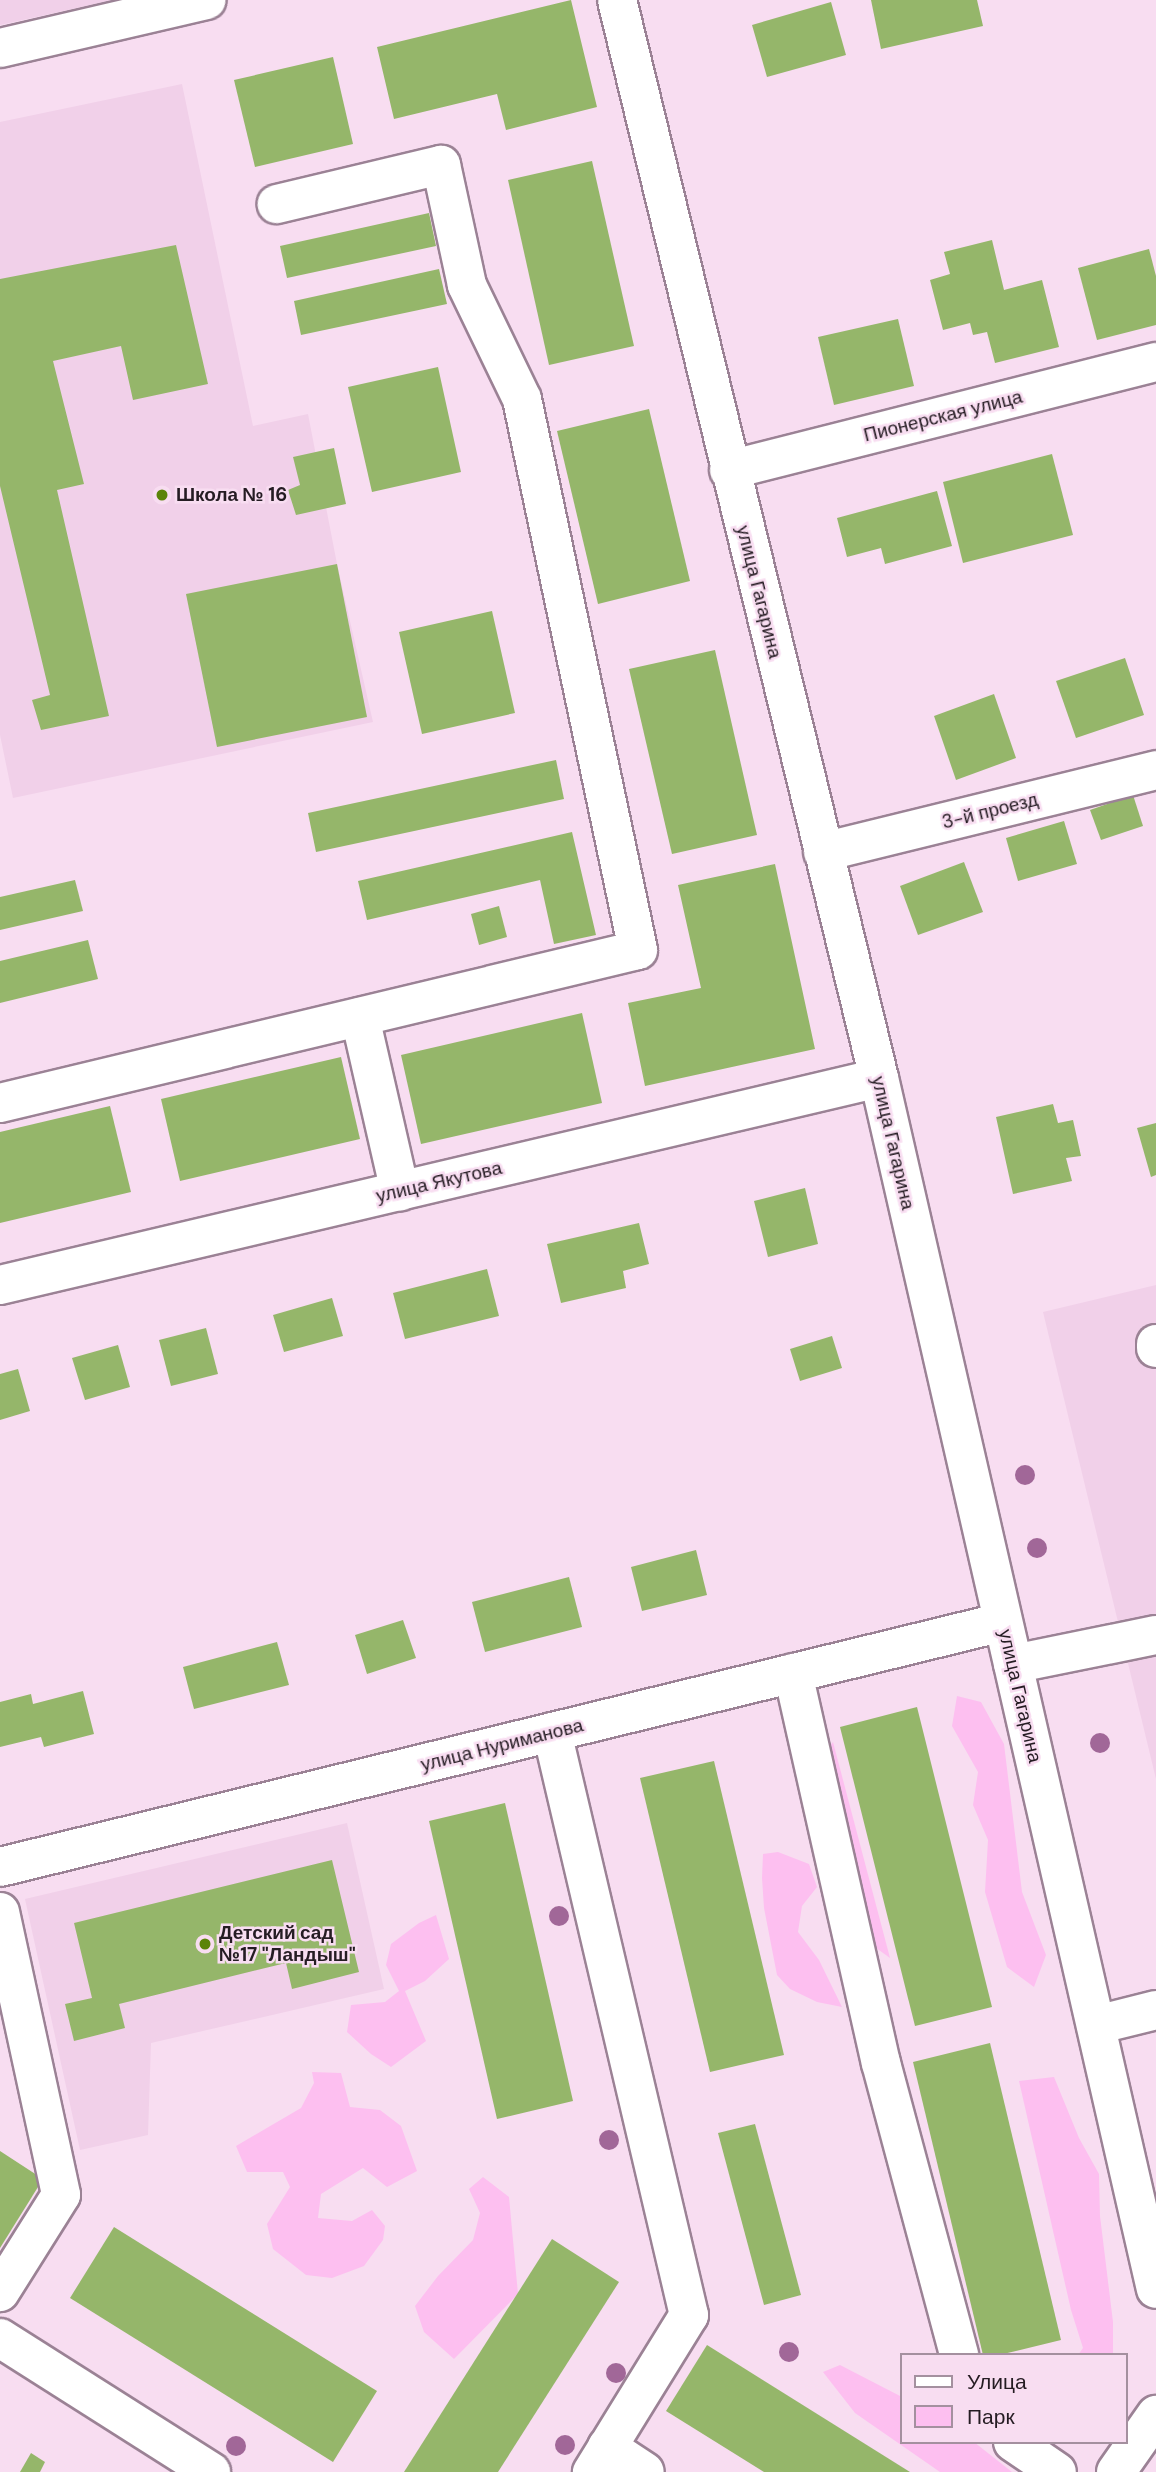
<!DOCTYPE html>
<html>
<head>
<meta charset="utf-8">
<style>
	body { margin:0 }
	#map { position:relative; width:1156px; height:2472px; overflow:hidden; background:#f8ddf1; font-family:"DM Sans",sans-serif }
	div>[style] { position:absolute }
	[style*='--x'] { left:calc(var(--x)*1px); top:calc(var(--y)*1px); width:calc(var(--w)*1px); rotate:calc(var(--a)*1deg) }
	.built>* { inset:0; background:#f1d0e9 }
	.green>* { inset:0; background:#fdbff0 }
	.building>* { inset:0; background:#95b66a }
	.roads { filter:drop-shadow(2px 0 #9b8295) drop-shadow(-2px 0 #9b8295) drop-shadow(0 2px #9b8295) drop-shadow(0 -2px #9b8295) }
	.minor>* { height:38px; margin:-19px; padding:0 19px; transform-origin:19px; border-radius:19px; background:#fff }
	.trees>* { width:20px; height:20px; margin:-10px; border-radius:50%; background:#a16798 }
	.dots>* { width:19px; height:19px; translate:-50% -50%; box-sizing:border-box; border:4px solid #f8ddf1; border-radius:50% }
	span { translate:-50% -50%; white-space:nowrap; text-align:center; line-height:1.15; -webkit-text-stroke:5px #f8ddf1; paint-order:stroke }
	.street-label { font-size:19px; color:#251c23 }
	.poi-label { font-size:19px; color:#251c23; font-weight:700 }
	.left { translate:0 -50%; text-align:left }
	.legend { position:absolute; left:900px; top:2353px; width:228px; height:91px; box-sizing:border-box; background:#f8ddf1; border:2px solid #a4909f; margin:0; padding:9px 12px; list-style:none; font-size:21px; color:#251c23 }
	.legend li { display:flex; align-items:center; gap:14px; height:35px }
	.legend b { width:35px; border:2px solid #a4909f }
</style>
</head>
<body>
<div id="map">
	<div class="built">
		<i style="clip-path:polygon(0 0,113px 0,0 25px)"></i>
		<i style="clip-path:polygon(182px 84px,253px 426px,308px 414px,337px 564px,373px 722px,13px 798px,0 735px,0 122px)"></i>
		<i style="clip-path:polygon(1156px 1285px,1156px 1779px,1043px 1312px)"></i>
		<i style="clip-path:polygon(347px 1823px,384px 1989px,151px 2043px,148px 2135px,80px 2150px,25px 1899px)"></i>
	</div>
	<div class="green">
		<i style="clip-path:polygon(957px 1696px,981px 1702px,1004px 1744px,1022px 1892px,1046px 1955px,1034px 1987px,1007px 1967px,985px 1892px,988px 1840px,973px 1805px,978px 1772px,952px 1726px)"></i>
		<i style="clip-path:polygon(833px 1742px,890px 1958px,872px 1945px,825px 1752px)"></i>
		<i style="clip-path:polygon(778px 1852px,809px 1864px,817px 1887px,802px 1906px,798px 1932px,819px 1960px,842px 2007px,817px 2002px,790px 1989px,777px 1975px,764px 1908px,762px 1878px,763px 1854px)"></i>
		<i style="clip-path:polygon(436px 1915px,449px 1959px,425px 1981px,405px 1991px,426px 2041px,391px 2067px,371px 2054px,347px 2032px,351px 2005px,385px 2002px,399px 1991px,386px 1965px,391px 1944px,419px 1923px)"></i>
		<i style="clip-path:polygon(312px 2072px,341px 2073px,350px 2107px,380px 2110px,401px 2126px,417px 2171px,387px 2187px,363px 2168px,321px 2194px,318px 2218px,352px 2221px,372px 2210px,385px 2226px,383px 2240px,364px 2266px,332px 2278px,306px 2275px,273px 2249px,267px 2224px,290px 2187px,283px 2172px,247px 2172px,236px 2146px,301px 2108px,314px 2083px)"></i>
		<i style="clip-path:polygon(1054px 2077px,1079px 2138px,1099px 2174px,1100px 2216px,1113px 2322px,1113px 2355px,1078px 2355px,1083px 2348px,1071px 2310px,1019px 2081px)"></i>
		<i style="clip-path:polygon(483px 2177px,509px 2197px,518px 2294px,454px 2359px,424px 2332px,415px 2306px,438px 2276px,473px 2240px,480px 2213px,469px 2189px)"></i>
		<i style="clip-path:polygon(840px 2365px,902px 2397px,902px 2442px,974px 2442px,1012px 2472px,940px 2472px,855px 2413px,823px 2372px)"></i>
	</div>
	<div class="building">
		<i style="clip-path:polygon(571px 0,597px 107px,506px 130px,497px 94px,394px 119px,377px 47px)"></i>
		<i style="clip-path:polygon(871px 0,977px 0,983px 26px,881px 49px)"></i>
		<i style="clip-path:polygon(831px 2px,846px 55px,767px 77px,752px 25px)"></i>
		<i style="clip-path:polygon(333px 57px,353px 144px,255px 167px,234px 80px)"></i>
		<i style="clip-path:polygon(592px 161px,634px 346px,549px 365px,508px 180px)"></i>
		<i style="clip-path:polygon(429px 213px,436px 246px,287px 278px,280px 246px)"></i>
		<i style="clip-path:polygon(992px 240px,1004px 290px,1042px 280px,1059px 347px,995px 363px,987px 332px,973px 335px,970px 323px,943px 330px,930px 280px,950px 274px,944px 252px)"></i>
		<i style="clip-path:polygon(176px 245px,208px 384px,133px 400px,121px 346px,53px 361px,84px 484px,57px 490px,109px 716px,41px 730px,32px 700px,50px 695px,0 486px,0 279px)"></i>
		<i style="clip-path:polygon(1149px 249px,1156px 276px,1156px 325px,1097px 340px,1078px 268px)"></i>
		<i style="clip-path:polygon(439px 269px,447px 304px,301px 335px,294px 301px)"></i>
		<i style="clip-path:polygon(898px 319px,914px 386px,834px 405px,818px 337px)"></i>
		<i style="clip-path:polygon(438px 367px,461px 472px,372px 492px,348px 387px)"></i>
		<i style="clip-path:polygon(649px 409px,690px 581px,598px 604px,557px 431px)"></i>
		<i style="clip-path:polygon(334px 448px,346px 504px,296px 515px,288px 490px,300px 485px,293px 457px)"></i>
		<i style="clip-path:polygon(1052px 454px,1073px 535px,963px 563px,943px 482px)"></i>
		<i style="clip-path:polygon(937px 491px,952px 546px,885px 564px,881px 548px,847px 557px,837px 518px)"></i>
		<i style="clip-path:polygon(337px 564px,367px 717px,217px 747px,186px 594px)"></i>
		<i style="clip-path:polygon(492px 611px,515px 713px,422px 734px,399px 632px)"></i>
		<i style="clip-path:polygon(715px 650px,757px 835px,672px 854px,629px 669px)"></i>
		<i style="clip-path:polygon(1125px 658px,1144px 715px,1076px 738px,1056px 681px)"></i>
		<i style="clip-path:polygon(994px 694px,1016px 758px,956px 780px,934px 716px)"></i>
		<i style="clip-path:polygon(556px 760px,564px 799px,316px 852px,308px 813px)"></i>
		<i style="clip-path:polygon(1133px 795px,1143px 826px,1101px 840px,1090px 810px)"></i>
		<i style="clip-path:polygon(1064px 821px,1077px 864px,1018px 881px,1006px 838px)"></i>
		<i style="clip-path:polygon(572px 832px,596px 935px,554px 944px,540px 880px,367px 920px,358px 881px)"></i>
		<i style="clip-path:polygon(964px 862px,983px 912px,918px 935px,900px 886px)"></i>
		<i style="clip-path:polygon(775px 864px,815px 1049px,645px 1086px,628px 1003px,701px 988px,678px 885px)"></i>
		<i style="clip-path:polygon(75px 880px,83px 911px,0 930px,0 897px)"></i>
		<i style="clip-path:polygon(499px 906px,507px 937px,479px 945px,471px 914px)"></i>
		<i style="clip-path:polygon(88px 940px,98px 979px,0 1003px,0 961px)"></i>
		<i style="clip-path:polygon(582px 1013px,602px 1103px,421px 1144px,401px 1055px)"></i>
		<i style="clip-path:polygon(341px 1057px,360px 1139px,180px 1181px,161px 1099px)"></i>
		<i style="clip-path:polygon(1053px 1104px,1058px 1123px,1073px 1120px,1081px 1156px,1066px 1158px,1072px 1181px,1013px 1194px,996px 1117px)"></i>
		<i style="clip-path:polygon(110px 1106px,131px 1192px,0 1223px,0 1132px)"></i>
		<i style="clip-path:polygon(1156px 1123px,1156px 1175px,1151px 1177px,1137px 1128px)"></i>
		<i style="clip-path:polygon(805px 1188px,818px 1244px,768px 1257px,754px 1201px)"></i>
		<i style="clip-path:polygon(639px 1223px,649px 1264px,623px 1271px,626px 1288px,561px 1303px,547px 1244px)"></i>
		<i style="clip-path:polygon(487px 1269px,499px 1316px,405px 1339px,393px 1293px)"></i>
		<i style="clip-path:polygon(332px 1298px,343px 1336px,284px 1352px,273px 1315px)"></i>
		<i style="clip-path:polygon(206px 1328px,218px 1374px,171px 1386px,159px 1340px)"></i>
		<i style="clip-path:polygon(832px 1336px,842px 1368px,800px 1381px,790px 1349px)"></i>
		<i style="clip-path:polygon(118px 1345px,130px 1387px,85px 1400px,72px 1358px)"></i>
		<i style="clip-path:polygon(18px 1369px,30px 1411px,0 1420px,0 1374px)"></i>
		<i style="clip-path:polygon(696px 1550px,707px 1595px,642px 1611px,631px 1567px)"></i>
		<i style="clip-path:polygon(569px 1577px,582px 1627px,485px 1652px,472px 1602px)"></i>
		<i style="clip-path:polygon(403px 1620px,416px 1658px,367px 1674px,355px 1635px)"></i>
		<i style="clip-path:polygon(277px 1642px,289px 1685px,194px 1709px,183px 1667px)"></i>
		<i style="clip-path:polygon(83px 1691px,94px 1734px,44px 1747px,41px 1737px,0 1747px,0 1702px,31px 1694px,33px 1704px)"></i>
		<i style="clip-path:polygon(917px 1707px,992px 2007px,915px 2026px,840px 1727px)"></i>
		<i style="clip-path:polygon(714px 1761px,784px 2055px,710px 2072px,640px 1778px)"></i>
		<i style="clip-path:polygon(505px 1803px,573px 2101px,497px 2119px,429px 1821px)"></i>
		<i style="clip-path:polygon(332px 1860px,359px 1972px,292px 1989px,286px 1963px,119px 2004px,125px 2028px,74px 2041px,65px 2004px,92px 1998px,74px 1923px)"></i>
		<i style="clip-path:polygon(990px 2043px,1061px 2340px,999px 2355px,983px 2355px,913px 2062px)"></i>
		<i style="clip-path:polygon(755px 2124px,801px 2295px,764px 2305px,718px 2133px)"></i>
		<i style="clip-path:polygon(0 2151px,43px 2179px,0 2248px)"></i>
		<i style="clip-path:polygon(114px 2227px,377px 2391px,333px 2462px,70px 2298px)"></i>
		<i style="clip-path:polygon(552px 2239px,619px 2282px,498px 2472px,404px 2472px)"></i>
		<i style="clip-path:polygon(707px 2345px,910px 2472px,764px 2472px,666px 2411px)"></i>
		<i style="clip-path:polygon(31px 2453px,45px 2462px,40px 2472px,20px 2472px)"></i>
	</div>
	<div class="roads">
		<div class="minor">
			<i style="--x:617;--y:0;--w:1109;--a:76.34"></i>
			<i style="--x:879;--y:1078;--w:1242;--a:77.12"></i>
			<i style="--x:0;--y:48;--w:212;--a:-13.1"></i>
			<i style="--x:729;--y:470;--w:440;--a:-14.2"></i>
			<i style="--x:823;--y:852;--w:343;--a:-13.8"></i>
			<i style="--x:360;--y:1017;--w:179;--a:77.1"></i>
			<i style="--x:0;--y:1103;--w:656;--a:-13.49"></i>
			<i style="--x:638;--y:950;--w:563;--a:-101.89"></i>
			<i style="--x:522;--y:399;--w:127;--a:-115.8"></i>
			<i style="--x:467;--y:285;--w:123;--a:-102.2"></i>
			<i style="--x:441;--y:165;--w:169;--a:166.6"></i>
			<i style="--x:0;--y:1285;--w:903;--a:-13.25"></i>
			<i style="--x:1156;--y:1344;--w:4;--a:90"></i>
			<i style="--x:1013;--y:1664;--w:146;--a:-11.5"></i>
			<i style="--x:793;--y:1673;--w:400;--a:77.3"></i>
			<i style="--x:881;--y:2063;--w:302;--a:75"></i>
			<i style="--x:552;--y:1732;--w:599;--a:76.78"></i>
			<i style="--x:689;--y:2315;--w:185;--a:121.7"></i>
			<i style="--x:0;--y:1867;--w:1032;--a:-13.73"></i>
			<i style="--x:0;--y:1912;--w:289;--a:77.8"></i>
			<i style="--x:61;--y:2195;--w:115;--a:122.2"></i>
			<i style="--x:1096;--y:2025;--w:62;--a:-14"></i>
			<i style="--x:0;--y:2338;--w:250;--a:32.4"></i>
			<i style="--x:1013;--y:2442;--w:53;--a:34.3"></i>
			<i style="--x:607;--y:2447;--w:45;--a:33.3"></i>
			<i style="--x:1116;--y:2472;--w:70;--a:-54.9"></i>
		</div>
	</div>
	<div class="trees">
		<i style="left:1025px;top:1475px"></i>
		<i style="left:1037px;top:1548px"></i>
		<i style="left:1100px;top:1743px"></i>
		<i style="left:559px;top:1916px"></i>
		<i style="left:609px;top:2140px"></i>
		<i style="left:789px;top:2352px"></i>
		<i style="left:616px;top:2373px"></i>
		<i style="left:565px;top:2445px"></i>
		<i style="left:236px;top:2446px"></i>
	</div>
	<div class="dots">
		<i style="left:162px;top:495px;background:#5b8409"></i>
		<i style="left:205px;top:1944px;background:#5b8409"></i>
	</div>
	<div class="street-label">
		<span style="left:943px;top:416px;rotate:-14deg">Пионерская улица</span>
		<span style="left:759px;top:592px;rotate:76deg">улица Гагарина</span>
		<span style="left:990px;top:811px;rotate:-14deg">3-й проезд</span>
		<span style="left:893px;top:1143px;rotate:77deg">улица Гагарина</span>
		<span style="left:439px;top:1182px;rotate:-13deg">улица Якутова</span>
		<span style="left:1020px;top:1696px;rotate:77deg">улица Гагарина</span>
		<span style="left:502px;top:1745px;rotate:-14deg">улица Нуриманова</span>
	</div>
	<div class="poi-label">
		<span class="left" style="left:176px;top:495px">Школа № 16</span>
		<span class="left" style="left:219px;top:1944px">Детский сад<br>№17 "Ландыш"</span>
	</div>
	<ul class="legend">
	<li><b style="height:9px;background:#fff"></b>Улица</li>
	<li><b style="height:19px;background:#fdbff0"></b>Парк</li>
	</ul>
</div>
</body>
</html>
